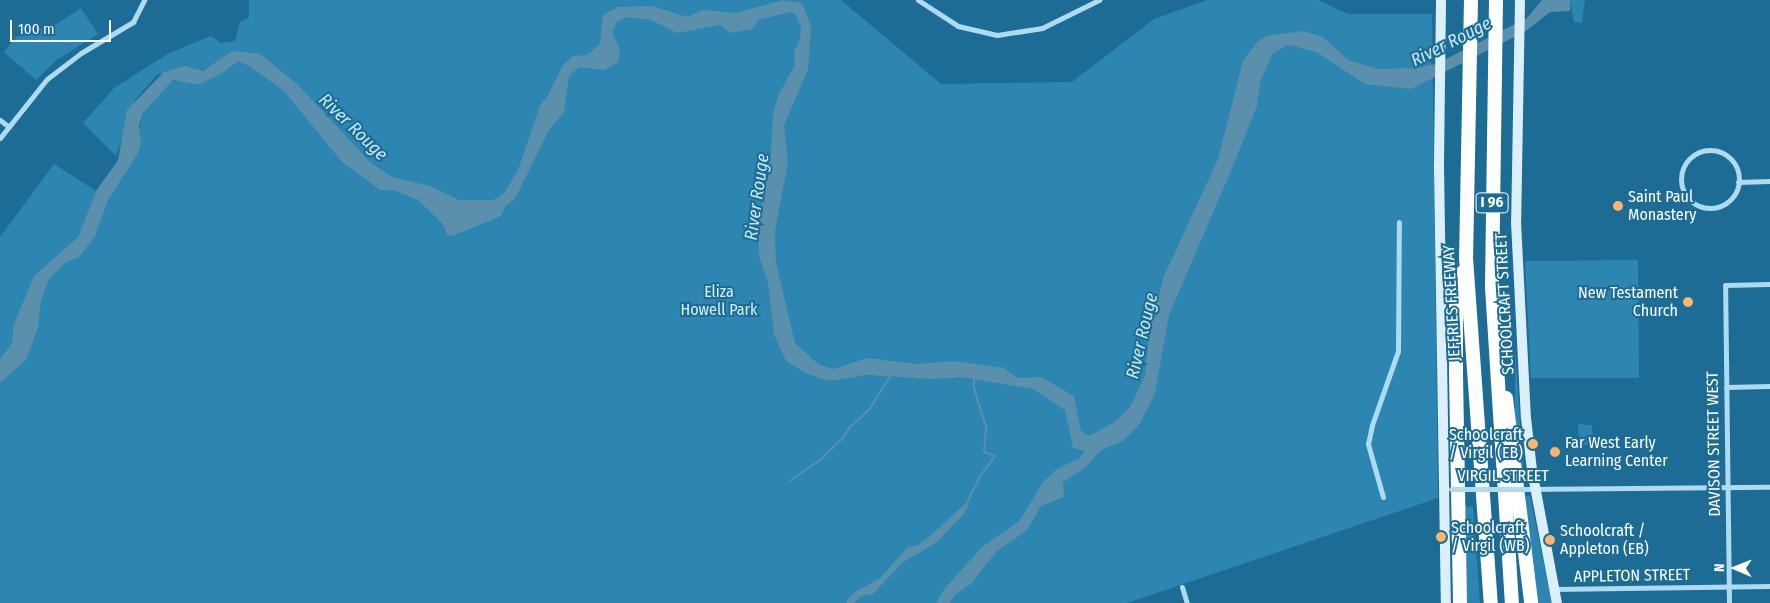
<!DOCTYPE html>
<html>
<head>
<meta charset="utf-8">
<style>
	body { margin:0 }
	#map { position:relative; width:1770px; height:603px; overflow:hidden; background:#1c6c95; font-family:"Fira Sans Condensed",sans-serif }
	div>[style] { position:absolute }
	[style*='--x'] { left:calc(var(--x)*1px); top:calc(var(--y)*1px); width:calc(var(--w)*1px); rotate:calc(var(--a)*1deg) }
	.green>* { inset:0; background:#2c86b1 }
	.water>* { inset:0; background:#5a90ab }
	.stream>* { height:2px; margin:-1px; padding:0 1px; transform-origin:1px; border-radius:1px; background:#5a90ab }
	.street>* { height:5px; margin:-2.5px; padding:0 2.5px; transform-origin:2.5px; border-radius:2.5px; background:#aedbef }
	.street>.ring { margin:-2.5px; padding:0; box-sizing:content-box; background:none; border:5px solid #aedbef; border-radius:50% }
	.secondary>* { height:10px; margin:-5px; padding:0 5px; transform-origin:5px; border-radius:5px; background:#dcf0fb }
	.highway>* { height:14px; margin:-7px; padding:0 7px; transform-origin:7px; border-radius:7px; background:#fff }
	.street-bridge>* { height:5px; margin:-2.5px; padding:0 2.5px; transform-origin:2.5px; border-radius:2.5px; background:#aedbef }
	.dots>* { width:14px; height:14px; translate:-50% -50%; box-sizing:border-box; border:2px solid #1c6c95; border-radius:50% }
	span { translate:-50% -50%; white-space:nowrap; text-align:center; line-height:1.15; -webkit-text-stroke:4px #1c6c95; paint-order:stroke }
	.shield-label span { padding:1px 4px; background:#1c6c95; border:1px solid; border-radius:4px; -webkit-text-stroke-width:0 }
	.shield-label { font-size:15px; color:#fff; font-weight:700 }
	.poi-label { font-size:16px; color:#fff }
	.left { translate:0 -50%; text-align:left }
	.right { translate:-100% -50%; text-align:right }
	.park-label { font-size:16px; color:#d5effb }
	.street-label { font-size:16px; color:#fff }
	.water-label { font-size:18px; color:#c8e9f8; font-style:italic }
	.north { position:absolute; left:1710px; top:543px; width:50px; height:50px; -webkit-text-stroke:4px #1c6c95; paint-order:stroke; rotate:271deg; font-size:14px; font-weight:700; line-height:20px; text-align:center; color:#fff }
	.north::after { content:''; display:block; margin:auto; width:18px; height:22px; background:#fff; clip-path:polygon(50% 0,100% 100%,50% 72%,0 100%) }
	.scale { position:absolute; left:10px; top:20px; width:101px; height:22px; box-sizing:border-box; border:2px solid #fff; border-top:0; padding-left:6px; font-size:15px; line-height:18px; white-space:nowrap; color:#fff; -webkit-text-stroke:4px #1c6c95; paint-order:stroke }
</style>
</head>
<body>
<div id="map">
	<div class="green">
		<i style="clip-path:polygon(249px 0,841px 0,941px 84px,1072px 82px,1154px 19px,1207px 0,1318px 0,1348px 14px,1432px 14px,1438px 498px,1127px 603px,0 603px,0 374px,39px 287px,75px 251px,139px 131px,143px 113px,170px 81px,185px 81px,210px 68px,199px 71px,190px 67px,157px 75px,135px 100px,116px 156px,83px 123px,114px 88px,169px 53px,211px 36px,221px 43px,235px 41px,240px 22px,249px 17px)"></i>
		<i style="clip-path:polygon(1570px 0,1585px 0,1582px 23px,1574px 22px)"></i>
		<i style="clip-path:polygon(81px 8px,98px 34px,57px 60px,36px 80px,4px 52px,17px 36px,33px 29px,50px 28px)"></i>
		<i style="clip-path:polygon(54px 164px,96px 191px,78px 237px,34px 276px,13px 326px,12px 343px,0 359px,0 237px)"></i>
		<i style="clip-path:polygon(1638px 260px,1639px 378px,1531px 378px,1525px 261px)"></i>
		<i style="clip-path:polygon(1515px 348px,1525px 496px,1530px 496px,1552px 603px,1537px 603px,1515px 414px)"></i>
		<i style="clip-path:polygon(1578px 424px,1592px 425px,1593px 445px,1579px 445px)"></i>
		<i style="clip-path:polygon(1473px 506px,1480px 603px,1465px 603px,1464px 507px)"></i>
	</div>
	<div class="water">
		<i style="clip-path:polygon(783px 0,802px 3px,811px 26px,808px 69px,784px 126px,788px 162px,775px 231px,776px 263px,795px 343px,819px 365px,834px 369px,867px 358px,918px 364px,954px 361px,1004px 368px,1017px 378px,1041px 377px,1074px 396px,1081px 431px,1089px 436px,1115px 422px,1130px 407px,1145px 375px,1149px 334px,1164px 276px,1218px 159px,1243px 61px,1257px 42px,1266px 36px,1303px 31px,1323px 37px,1348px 60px,1378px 69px,1417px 68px,1436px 64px,1527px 18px,1542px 0,1570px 0,1570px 11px,1550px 12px,1526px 31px,1411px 89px,1365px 84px,1318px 53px,1298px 47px,1288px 45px,1273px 53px,1261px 79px,1257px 106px,1231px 171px,1169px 315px,1155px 394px,1139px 425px,1123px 441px,1101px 450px,1086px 467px,1063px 482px,1064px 497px,1041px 506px,1027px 530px,996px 552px,971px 584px,957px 593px,949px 603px,936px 603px,945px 588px,982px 547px,1019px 521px,1044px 481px,1057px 469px,1080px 458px,1085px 451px,1073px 448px,1065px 410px,1033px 389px,961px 377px,934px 379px,867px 375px,829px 381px,808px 374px,786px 361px,774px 334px,768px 283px,759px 256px,758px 222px,770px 169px,773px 113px,778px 96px,795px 65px,794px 52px,800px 39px,801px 28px,796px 15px,791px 12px,758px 20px,753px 29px,730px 33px,720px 25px,677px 33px,651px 20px,627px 17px,617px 22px,612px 32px,620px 50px,618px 62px,604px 70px,579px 67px,569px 76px,564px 112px,548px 132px,515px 199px,506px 205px,501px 216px,452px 236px,447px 235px,443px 224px,418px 200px,394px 190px,380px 190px,342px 162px,284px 91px,251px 67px,238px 61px,224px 72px,198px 85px,173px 80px,143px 113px,139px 126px,141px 143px,138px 153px,108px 200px,95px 236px,79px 257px,66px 262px,49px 279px,41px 300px,38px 327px,26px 360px,0 383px,0 359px,12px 343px,13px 326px,34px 276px,78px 237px,96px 191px,118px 160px,127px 110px,164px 72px,185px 66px,203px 71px,232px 51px,260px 54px,297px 84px,369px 161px,392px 177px,430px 186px,459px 200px,493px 200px,504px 193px,518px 170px,541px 103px,547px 97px,563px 65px,573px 56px,587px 55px,600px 44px,603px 15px,618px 7px,652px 6px,687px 17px,703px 10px,736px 13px)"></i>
		<i style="clip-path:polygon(966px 503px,969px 504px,964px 514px,937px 542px,902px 563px,873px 594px,861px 596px,854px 603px,845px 603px,853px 593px,880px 578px,908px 547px,918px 545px,930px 536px)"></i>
	</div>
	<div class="stream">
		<i style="--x:790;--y:481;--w:37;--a:-35"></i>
		<i style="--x:820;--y:460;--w:32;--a:-44"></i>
		<i style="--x:843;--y:438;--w:13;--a:-58"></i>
		<i style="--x:850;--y:427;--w:25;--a:-42"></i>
		<i style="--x:869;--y:410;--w:41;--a:-57.8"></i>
		<i style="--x:967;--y:503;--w:30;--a:-64"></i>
		<i style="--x:980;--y:476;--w:25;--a:-53"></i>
		<i style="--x:995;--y:456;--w:12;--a:-160"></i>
		<i style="--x:984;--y:452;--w:25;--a:-85"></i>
		<i style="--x:986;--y:427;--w:41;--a:-107.1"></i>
		<i style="--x:974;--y:388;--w:12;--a:-90"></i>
	</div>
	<div class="street">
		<i style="--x:918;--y:0;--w:48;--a:33"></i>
		<i style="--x:958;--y:26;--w:40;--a:13"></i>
		<i style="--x:997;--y:35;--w:46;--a:-8.8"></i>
		<i style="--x:1042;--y:28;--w:64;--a:-26.2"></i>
		<i style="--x:0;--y:120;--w:11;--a:38"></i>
		<i style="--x:0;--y:138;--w:75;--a:-51.5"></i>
		<i style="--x:47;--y:79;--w:43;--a:-37.4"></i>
		<i style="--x:81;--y:53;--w:61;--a:-30.8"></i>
		<i style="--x:133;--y:22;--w:25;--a:-63"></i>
		<i class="ring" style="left:1681px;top:150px;width:53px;height:53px"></i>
		<i style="--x:1738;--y:182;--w:32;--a:-2"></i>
		<i style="--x:1726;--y:387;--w:44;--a:-1.3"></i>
		<i style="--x:1524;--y:489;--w:246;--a:-0.5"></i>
		<i style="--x:1383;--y:497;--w:55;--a:-105.8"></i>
		<i style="--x:1368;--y:444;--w:19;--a:-78"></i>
		<i style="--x:1372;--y:425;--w:78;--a:-70.6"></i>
		<i style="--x:1398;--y:351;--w:129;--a:-89.6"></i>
		<i style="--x:1182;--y:587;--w:17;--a:73"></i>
		<i style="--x:1555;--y:589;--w:215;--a:-0.8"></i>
		<i style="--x:1729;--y:603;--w:318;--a:-90.7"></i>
		<i style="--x:1725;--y:285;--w:45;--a:-1.3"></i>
	</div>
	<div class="secondary">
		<i style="--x:1441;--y:0;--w:167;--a:90.7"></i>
		<i style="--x:1439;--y:167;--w:436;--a:89.1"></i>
		<i style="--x:1520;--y:0;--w:222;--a:91"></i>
		<i style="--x:1516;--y:222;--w:196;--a:87.1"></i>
		<i style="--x:1526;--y:418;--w:52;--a:83.4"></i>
		<i style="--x:1532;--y:470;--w:135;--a:79.4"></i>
	</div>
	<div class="highway">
		<i style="--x:1471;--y:0;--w:258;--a:91.1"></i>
		<i style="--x:1466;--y:258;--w:346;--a:85.9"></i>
		<i style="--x:1496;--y:0;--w:287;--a:90.8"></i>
		<i style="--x:1492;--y:287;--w:317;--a:86.4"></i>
		<i style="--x:1506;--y:398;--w:207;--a:83"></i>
		<i style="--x:1460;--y:603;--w:229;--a:-91"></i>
		<i style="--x:1456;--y:374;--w:79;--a:-90"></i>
		<i style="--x:1456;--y:295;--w:23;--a:-75"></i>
	</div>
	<div class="street-bridge">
		<i style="--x:1451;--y:489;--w:73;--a:0"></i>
	</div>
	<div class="dots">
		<i style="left:1618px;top:206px;background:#ffb36c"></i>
		<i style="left:1688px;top:302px;background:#ffb36c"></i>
		<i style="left:1533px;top:444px;background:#ffb36c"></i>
		<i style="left:1555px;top:452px;background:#ffb36c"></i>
		<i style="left:1441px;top:537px;background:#ffb36c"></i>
		<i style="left:1550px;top:540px;background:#ffb36c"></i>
	</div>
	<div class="shield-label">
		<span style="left:1492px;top:203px">I 96</span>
	</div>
	<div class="poi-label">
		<span class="left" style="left:1628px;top:206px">Saint Paul<br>Monastery</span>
		<span class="right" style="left:1678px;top:302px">New Testament<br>Church</span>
		<span class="right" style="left:1523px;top:444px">Schoolcraft<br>/ Virgil (EB)</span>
		<span class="left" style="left:1565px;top:452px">Far West Early<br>Learning Center</span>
		<span class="left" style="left:1451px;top:537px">Schoolcraft<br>/ Virgil (WB)</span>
		<span class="left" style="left:1560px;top:540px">Schoolcraft /<br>Appleton (EB)</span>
	</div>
	<div class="park-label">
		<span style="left:719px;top:301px">Eliza<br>Howell Park</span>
	</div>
	<div class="street-label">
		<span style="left:1452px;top:303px;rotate:-93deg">JEFFRIES FREEWAY</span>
		<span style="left:1505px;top:304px;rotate:-93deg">SCHOOLCRAFT STREET</span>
		<span style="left:1714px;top:444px;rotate:-91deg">DAVISON STREET WEST</span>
		<span style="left:1503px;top:476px">VIRGIL STREET</span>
		<span style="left:1632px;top:576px;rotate:-1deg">APPLETON STREET</span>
	</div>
	<div class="water-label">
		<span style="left:1451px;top:42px;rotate:-27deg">River Rouge</span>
		<span style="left:353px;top:127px;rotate:44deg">River Rouge</span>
		<span style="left:757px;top:197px;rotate:-82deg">River Rouge</span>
		<span style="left:1142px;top:336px;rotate:-77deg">River Rouge</span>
	</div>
	<div class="north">N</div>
	<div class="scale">100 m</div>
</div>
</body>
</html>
